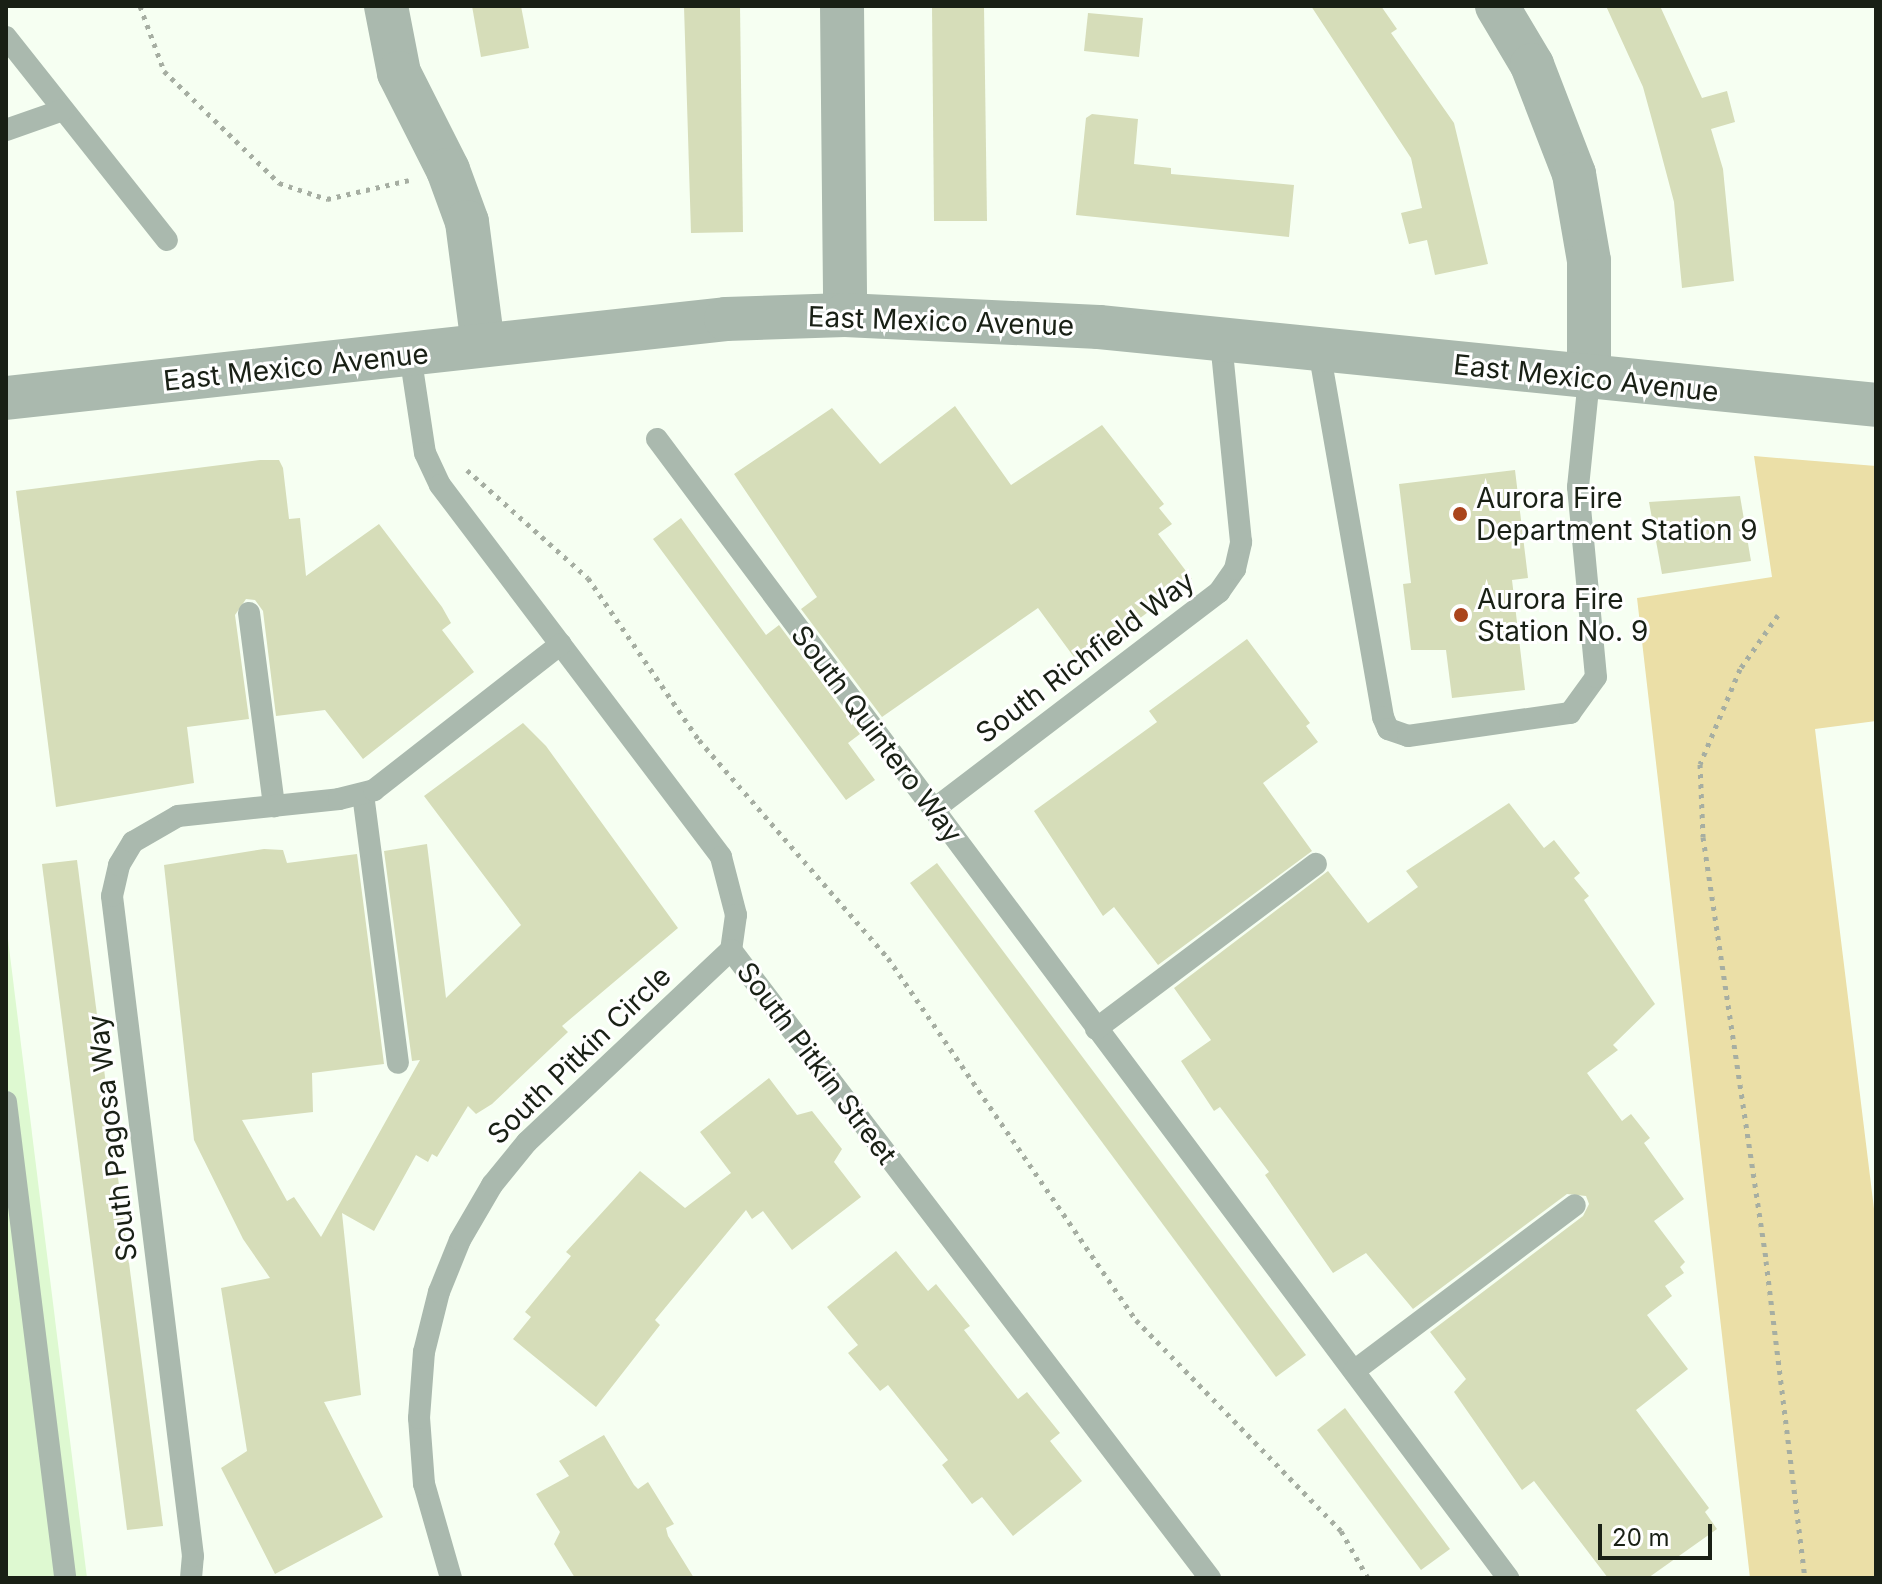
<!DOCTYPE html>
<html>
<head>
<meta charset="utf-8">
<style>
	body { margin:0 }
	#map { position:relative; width:1882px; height:1584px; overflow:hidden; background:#f6fff2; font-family:Inter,sans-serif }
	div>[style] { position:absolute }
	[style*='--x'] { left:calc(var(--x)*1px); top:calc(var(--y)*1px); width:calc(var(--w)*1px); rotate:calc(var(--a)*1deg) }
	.built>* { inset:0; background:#def9d1 }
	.green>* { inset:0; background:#ebdfa7 }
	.building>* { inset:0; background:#d6ddb9 }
	.path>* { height:5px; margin-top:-2.5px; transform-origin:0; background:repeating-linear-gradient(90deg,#a6aea2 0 4px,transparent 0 10px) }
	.service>* { height:22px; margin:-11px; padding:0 11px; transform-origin:11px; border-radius:11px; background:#aab9ae }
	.minor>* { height:44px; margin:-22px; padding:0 22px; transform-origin:22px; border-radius:22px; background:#aab9ae }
	.tertiary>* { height:44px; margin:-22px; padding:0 22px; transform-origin:22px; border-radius:22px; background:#aab9ae }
	.dots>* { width:22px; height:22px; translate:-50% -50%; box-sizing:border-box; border:4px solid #fff; border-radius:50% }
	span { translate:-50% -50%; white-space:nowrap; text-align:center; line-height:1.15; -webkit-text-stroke:6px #fff; paint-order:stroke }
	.street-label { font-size:28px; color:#192015 }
	.poi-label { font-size:28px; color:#192015 }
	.left { translate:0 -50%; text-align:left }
	.frame { position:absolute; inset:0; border:8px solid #192015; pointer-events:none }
	.scale { position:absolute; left:1598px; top:1524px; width:114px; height:36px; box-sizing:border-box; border:4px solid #192015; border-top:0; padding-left:10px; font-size:24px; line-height:28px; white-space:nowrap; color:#192015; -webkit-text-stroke:6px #fff; paint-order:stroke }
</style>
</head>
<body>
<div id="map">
	<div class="built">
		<i style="clip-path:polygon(6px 923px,87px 1578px,6px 1578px)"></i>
	</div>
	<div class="green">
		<i style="clip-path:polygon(1754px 456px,1876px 466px,1876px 721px,1815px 729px,1876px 1225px,1876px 1578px,1750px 1578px,1637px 598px,1772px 577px)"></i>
	</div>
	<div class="building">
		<i style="clip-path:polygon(472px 6px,521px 6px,529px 48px,481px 57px)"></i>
		<i style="clip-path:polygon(684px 6px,740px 6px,743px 232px,691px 233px)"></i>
		<i style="clip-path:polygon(932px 6px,984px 6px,987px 221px,934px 221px)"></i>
		<i style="clip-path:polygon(1311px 6px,1381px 6px,1397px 29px,1391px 33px,1454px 123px,1488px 264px,1435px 275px,1427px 240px,1409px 244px,1401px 213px,1422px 208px,1411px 158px)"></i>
		<i style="clip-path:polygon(1606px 6px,1660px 6px,1702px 98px,1727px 91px,1735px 122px,1711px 129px,1723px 169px,1734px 281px,1682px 288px,1674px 202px,1657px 138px,1643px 87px)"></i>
		<i style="clip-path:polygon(1088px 13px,1143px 18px,1139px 57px,1084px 51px)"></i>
		<i style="clip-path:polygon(1092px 114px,1138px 119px,1134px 164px,1171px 168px,1171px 174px,1294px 185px,1289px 237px,1076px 215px,1086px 118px)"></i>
		<i style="clip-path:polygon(955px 406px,1011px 485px,1102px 425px,1164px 504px,1159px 508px,1172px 524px,1158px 534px,1192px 579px,1079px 664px,1038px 608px,882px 717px,801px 609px,817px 597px,734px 474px,832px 408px,880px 464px)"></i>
		<i style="clip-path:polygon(260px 460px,279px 460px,283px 468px,289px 519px,300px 518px,306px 576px,379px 524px,442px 607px,451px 623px,442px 630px,474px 672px,363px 759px,325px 710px,276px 716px,263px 611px,255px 600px,246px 599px,235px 615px,249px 719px,187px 727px,194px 783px,56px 807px,16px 491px)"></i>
		<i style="clip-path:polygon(1515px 470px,1528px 578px,1512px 580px,1525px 690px,1452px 698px,1446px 650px,1411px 650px,1403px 584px,1411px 583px,1399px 484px)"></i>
		<i style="clip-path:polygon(1740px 496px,1751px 561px,1662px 574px,1649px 502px)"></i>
		<i style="clip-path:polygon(681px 518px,766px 635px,779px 625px,860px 734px,848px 743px,875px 780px,846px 800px,653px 539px)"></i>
		<i style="clip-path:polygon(1247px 639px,1310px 723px,1306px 726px,1318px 742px,1263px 783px,1312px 851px,1158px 965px,1114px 907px,1103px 916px,1034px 811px,1157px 722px,1149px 711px)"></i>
		<i style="clip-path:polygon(523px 723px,546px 746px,678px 928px,562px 1026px,568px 1032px,492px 1104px,476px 1114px,468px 1106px,437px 1157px,432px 1154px,428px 1162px,416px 1155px,374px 1231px,342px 1213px,361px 1395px,324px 1402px,383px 1517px,275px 1574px,221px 1468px,247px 1451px,221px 1288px,270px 1278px,243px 1239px,194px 1140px,164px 865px,264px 849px,283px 850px,287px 863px,357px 854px,384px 1064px,312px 1073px,313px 1112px,242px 1120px,287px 1201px,294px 1197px,321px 1237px,420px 1060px,412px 1061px,384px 851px,427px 844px,446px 998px,521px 925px,424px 796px)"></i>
		<i style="clip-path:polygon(1509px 803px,1544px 848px,1554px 840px,1580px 873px,1574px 878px,1589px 896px,1584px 900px,1655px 1004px,1613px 1045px,1618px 1050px,1587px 1073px,1622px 1121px,1631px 1114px,1650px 1138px,1644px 1143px,1684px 1199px,1654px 1221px,1685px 1262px,1680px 1267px,1684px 1273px,1665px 1286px,1672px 1296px,1647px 1315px,1688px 1369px,1636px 1410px,1709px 1508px,1705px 1512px,1717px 1529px,1648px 1578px,1608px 1578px,1534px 1481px,1522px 1490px,1454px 1392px,1466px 1379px,1430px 1332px,1583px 1216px,1589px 1204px,1586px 1196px,1567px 1194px,1413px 1309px,1366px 1253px,1333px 1273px,1265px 1175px,1269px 1172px,1220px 1107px,1214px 1111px,1181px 1061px,1211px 1040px,1174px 988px,1328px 871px,1368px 923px,1418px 887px,1406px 871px)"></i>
		<i style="clip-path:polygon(77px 860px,163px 1526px,127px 1530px,42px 864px)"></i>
		<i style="clip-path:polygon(937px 863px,1306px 1355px,1276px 1377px,910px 883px)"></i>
		<i style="clip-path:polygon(769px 1078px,797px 1115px,812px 1111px,842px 1149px,834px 1162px,861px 1197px,792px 1250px,763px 1211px,752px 1219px,746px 1210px,655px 1320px,660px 1325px,596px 1407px,513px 1339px,531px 1317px,525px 1312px,571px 1256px,566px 1252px,640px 1171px,685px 1208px,731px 1173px,700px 1132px)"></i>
		<i style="clip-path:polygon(896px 1251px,928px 1291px,936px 1284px,970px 1326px,964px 1330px,1018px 1399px,1027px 1392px,1060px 1433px,1050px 1441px,1082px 1481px,1013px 1536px,982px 1497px,972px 1504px,942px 1465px,948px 1460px,888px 1385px,880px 1391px,848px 1353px,858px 1345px,827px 1307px)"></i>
		<i style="clip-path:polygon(1345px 1408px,1450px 1549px,1421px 1570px,1317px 1430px)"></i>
		<i style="clip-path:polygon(604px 1435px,634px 1485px,638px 1489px,648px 1482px,674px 1524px,666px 1528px,668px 1536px,694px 1578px,575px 1578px,554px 1544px,560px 1532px,536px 1494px,569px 1476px,559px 1461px)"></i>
	</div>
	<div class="path">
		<i style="--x:140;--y:6;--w:69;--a:69.7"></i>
		<i style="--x:164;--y:71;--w:161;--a:44.2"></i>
		<i style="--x:279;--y:183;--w:51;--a:18.4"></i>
		<i style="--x:327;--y:199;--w:84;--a:-13"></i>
		<i style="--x:467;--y:470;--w:162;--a:41.8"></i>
		<i style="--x:588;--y:578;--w:196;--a:55.6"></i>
		<i style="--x:699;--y:740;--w:289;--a:49.1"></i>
		<i style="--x:888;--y:958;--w:439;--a:55.6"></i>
		<i style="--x:1136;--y:1320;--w:294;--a:45.8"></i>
		<i style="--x:1341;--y:1531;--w:54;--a:60.1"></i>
		<i style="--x:1778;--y:615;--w:66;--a:125.1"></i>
		<i style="--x:1740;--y:669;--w:103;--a:112.8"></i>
		<i style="--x:1700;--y:764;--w:73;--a:87.6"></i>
		<i style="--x:1703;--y:837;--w:429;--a:81.5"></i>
		<i style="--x:1766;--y:1261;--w:319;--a:83"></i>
	</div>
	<div class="service">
		<i style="--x:6;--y:37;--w:259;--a:51.6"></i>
		<i style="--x:6;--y:130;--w:60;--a:-19.3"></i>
		<i style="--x:1319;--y:350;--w:373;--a:80.1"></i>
		<i style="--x:1383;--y:717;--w:13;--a:67"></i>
		<i style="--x:1388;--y:729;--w:21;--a:19"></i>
		<i style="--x:1408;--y:736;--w:164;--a:-8.1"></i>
		<i style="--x:1570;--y:713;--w:44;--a:-54.2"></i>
		<i style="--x:1596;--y:677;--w:191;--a:-95.4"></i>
		<i style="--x:1578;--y:487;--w:109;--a:-84.2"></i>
		<i style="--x:410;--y:354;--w:100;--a:81.4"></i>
		<i style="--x:425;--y:453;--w:35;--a:65"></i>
		<i style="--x:440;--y:485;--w:466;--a:52.9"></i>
		<i style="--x:721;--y:857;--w:60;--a:75.5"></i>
		<i style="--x:736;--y:915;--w:35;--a:98"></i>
		<i style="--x:731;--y:950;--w:790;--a:52.67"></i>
		<i style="--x:657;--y:439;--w:1422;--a:53.23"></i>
		<i style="--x:249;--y:613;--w:195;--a:82.6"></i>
		<i style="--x:363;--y:794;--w:271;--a:82.6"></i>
		<i style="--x:933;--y:810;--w:360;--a:-37.3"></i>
		<i style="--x:1219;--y:592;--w:28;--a:-55"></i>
		<i style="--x:1235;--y:569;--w:28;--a:-77"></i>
		<i style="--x:1241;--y:542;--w:203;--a:-95.7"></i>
		<i style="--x:1096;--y:1029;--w:275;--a:-36.9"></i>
		<i style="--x:6;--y:1102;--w:480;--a:82.9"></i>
		<i style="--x:1354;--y:1371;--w:276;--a:-36.9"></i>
		<i style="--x:191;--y:1578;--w:22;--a:-85"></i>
		<i style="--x:193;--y:1556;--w:665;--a:-97"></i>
		<i style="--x:112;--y:896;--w:32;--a:-77"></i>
		<i style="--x:119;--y:865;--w:27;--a:-59"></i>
		<i style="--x:133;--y:842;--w:52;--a:-30"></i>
		<i style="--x:178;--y:816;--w:162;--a:-6"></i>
		<i style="--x:339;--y:799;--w:36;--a:-14"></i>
		<i style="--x:374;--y:790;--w:237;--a:-38"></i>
		<i style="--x:451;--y:1578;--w:98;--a:-106"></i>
		<i style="--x:424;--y:1484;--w:66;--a:-94.3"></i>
		<i style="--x:419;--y:1418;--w:66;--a:-85.7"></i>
		<i style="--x:424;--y:1352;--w:62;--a:-76"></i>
		<i style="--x:439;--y:1292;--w:56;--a:-68"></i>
		<i style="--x:460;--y:1240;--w:64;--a:-59.8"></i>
		<i style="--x:492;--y:1185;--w:55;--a:-50.9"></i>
		<i style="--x:527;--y:1142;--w:280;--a:-43.3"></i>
	</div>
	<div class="minor">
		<i style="--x:386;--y:6;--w:68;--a:79"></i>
		<i style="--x:399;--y:73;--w:109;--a:63.2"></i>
		<i style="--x:448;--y:170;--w:55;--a:69.9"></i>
		<i style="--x:467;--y:222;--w:124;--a:82.6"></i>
		<i style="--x:842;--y:6;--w:309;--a:89.4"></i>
		<i style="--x:1497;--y:6;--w:69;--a:59.3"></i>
		<i style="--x:1532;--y:65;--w:117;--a:68.9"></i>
		<i style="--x:1574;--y:174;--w:88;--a:80.2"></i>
		<i style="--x:1589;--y:261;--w:118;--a:90"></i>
	</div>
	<div class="tertiary">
		<i style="--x:6;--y:398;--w:724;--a:-6.26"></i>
		<i style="--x:726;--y:319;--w:119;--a:-1.9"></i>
		<i style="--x:845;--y:315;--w:254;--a:2.7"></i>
		<i style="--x:1099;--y:327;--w:781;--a:5.73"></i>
	</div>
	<div class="dots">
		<i style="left:1460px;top:514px;background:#aa441c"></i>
		<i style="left:1461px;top:615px;background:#aa441c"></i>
	</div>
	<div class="street-label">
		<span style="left:941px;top:321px;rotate:2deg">East Mexico Avenue</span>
		<span style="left:296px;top:367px;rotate:-6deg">East Mexico Avenue</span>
		<span style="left:1586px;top:378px;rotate:6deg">East Mexico Avenue</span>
		<span style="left:1085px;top:657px;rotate:-37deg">South Richfield Way</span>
		<span style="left:877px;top:734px;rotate:53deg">South Quintero Way</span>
		<span style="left:579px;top:1055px;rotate:-44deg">South Pitkin Circle</span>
		<span style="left:817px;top:1063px;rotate:53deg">South Pitkin Street</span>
		<span style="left:112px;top:1138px;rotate:-97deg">South Pagosa Way</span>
	</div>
	<div class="poi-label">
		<span class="left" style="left:1476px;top:514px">Aurora Fire<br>Department Station 9</span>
		<span class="left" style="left:1477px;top:615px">Aurora Fire<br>Station No. 9</span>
	</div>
	<div class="frame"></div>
	<div class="scale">20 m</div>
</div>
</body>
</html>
